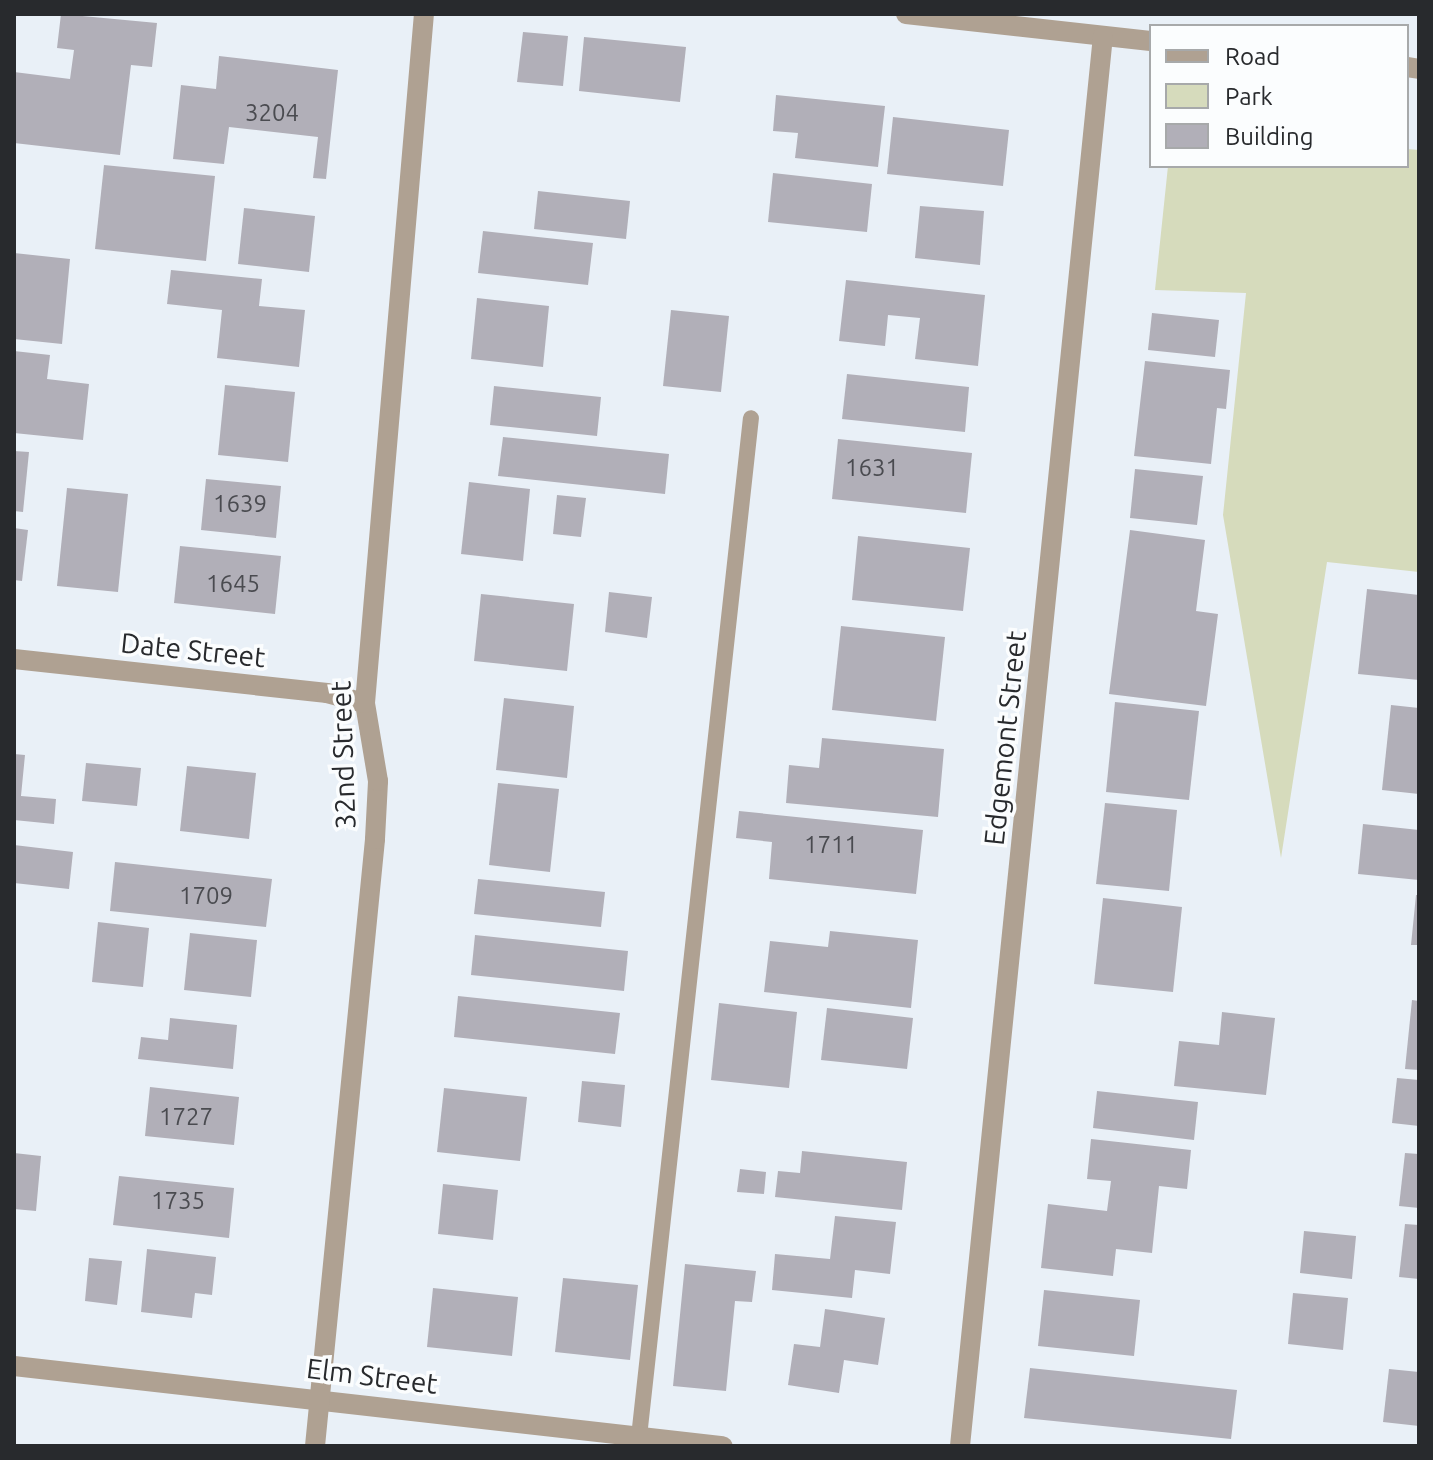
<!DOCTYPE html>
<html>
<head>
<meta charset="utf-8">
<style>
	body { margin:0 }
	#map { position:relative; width:1433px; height:1460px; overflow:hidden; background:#e9f0f7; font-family:Ubuntu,sans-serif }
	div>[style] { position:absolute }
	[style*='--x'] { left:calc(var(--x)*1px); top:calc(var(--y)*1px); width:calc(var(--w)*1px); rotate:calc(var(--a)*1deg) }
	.green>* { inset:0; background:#d6dbbc }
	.building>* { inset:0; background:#b1afb8 }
	.service>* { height:16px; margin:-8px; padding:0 8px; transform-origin:8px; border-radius:8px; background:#afa192 }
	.minor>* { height:20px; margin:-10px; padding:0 10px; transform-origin:10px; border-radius:10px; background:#afa192 }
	span { translate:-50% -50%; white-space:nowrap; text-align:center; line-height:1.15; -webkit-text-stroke:7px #fbfdfe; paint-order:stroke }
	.number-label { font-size:24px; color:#4a4b50 }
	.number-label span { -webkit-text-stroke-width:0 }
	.street-label { font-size:28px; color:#282a2d }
	.frame { position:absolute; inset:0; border:16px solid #282a2d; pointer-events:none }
	.legend { position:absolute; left:1149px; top:24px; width:260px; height:144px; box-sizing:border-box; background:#fbfdfe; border:2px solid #a7a9aa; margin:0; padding:10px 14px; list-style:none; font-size:24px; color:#282a2d }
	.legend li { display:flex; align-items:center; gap:16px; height:40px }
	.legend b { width:40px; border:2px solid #a7a9aa }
</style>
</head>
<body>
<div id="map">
	<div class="green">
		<i style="clip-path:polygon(1407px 149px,1419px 150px,1419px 572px,1327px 562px,1281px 858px,1223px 515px,1246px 293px,1155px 290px,1168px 166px,1407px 166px)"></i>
	</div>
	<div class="building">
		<i style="clip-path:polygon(61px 14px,157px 23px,152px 67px,131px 65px,120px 155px,14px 143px,14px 72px,70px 79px,74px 50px,57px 48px)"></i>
		<i style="clip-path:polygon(523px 32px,568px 36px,563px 86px,517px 82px)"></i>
		<i style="clip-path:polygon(584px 37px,686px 47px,680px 102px,579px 91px)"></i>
		<i style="clip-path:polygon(219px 56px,338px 70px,326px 179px,313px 178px,318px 137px,229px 127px,224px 164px,173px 159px,181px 85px,216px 89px)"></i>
		<i style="clip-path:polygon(776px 95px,885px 106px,878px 167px,795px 158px,798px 133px,773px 131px)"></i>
		<i style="clip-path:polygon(893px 117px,1009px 130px,1003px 186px,887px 174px)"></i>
		<i style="clip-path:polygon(104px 165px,215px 176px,206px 261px,95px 249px)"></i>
		<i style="clip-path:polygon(773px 173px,872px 184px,867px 232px,768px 222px)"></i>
		<i style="clip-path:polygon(538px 191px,630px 201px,626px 239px,534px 229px)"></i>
		<i style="clip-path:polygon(920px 206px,984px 211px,980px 265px,915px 258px)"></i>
		<i style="clip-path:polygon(244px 208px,315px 216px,309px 272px,238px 264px)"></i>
		<i style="clip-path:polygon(483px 231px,593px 243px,588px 285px,478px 273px)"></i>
		<i style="clip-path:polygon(14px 253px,70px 259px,62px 344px,14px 339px)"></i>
		<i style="clip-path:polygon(171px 270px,262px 279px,259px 306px,305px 310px,299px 367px,217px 358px,222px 310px,167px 304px)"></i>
		<i style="clip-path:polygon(846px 280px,985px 295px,978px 366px,915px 359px,920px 318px,888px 315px,885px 346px,839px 341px)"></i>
		<i style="clip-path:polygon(477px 298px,549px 306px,543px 367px,471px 359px)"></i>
		<i style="clip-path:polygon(671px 310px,729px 316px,721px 392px,663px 386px)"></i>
		<i style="clip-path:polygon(1152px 313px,1219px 320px,1215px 357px,1148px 350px)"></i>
		<i style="clip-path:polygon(14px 351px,50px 355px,47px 379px,89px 384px,83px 440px,14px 433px)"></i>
		<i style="clip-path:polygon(1145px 361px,1230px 370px,1226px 409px,1217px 408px,1211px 464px,1134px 456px)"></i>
		<i style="clip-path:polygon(847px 374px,969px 387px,965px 432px,842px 419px)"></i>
		<i style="clip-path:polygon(225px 385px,295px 392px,288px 462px,218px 455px)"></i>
		<i style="clip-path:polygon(494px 386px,601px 397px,597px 436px,490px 425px)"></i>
		<i style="clip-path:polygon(503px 437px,669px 454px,665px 494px,498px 476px)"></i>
		<i style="clip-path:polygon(838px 439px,972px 453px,966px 513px,832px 499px)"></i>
		<i style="clip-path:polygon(14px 451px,29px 452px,23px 512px,14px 511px)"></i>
		<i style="clip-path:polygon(1135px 469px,1203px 476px,1197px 525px,1130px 518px)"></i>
		<i style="clip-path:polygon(206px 479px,281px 486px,276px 538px,201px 530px)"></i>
		<i style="clip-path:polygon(469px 482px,530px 489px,523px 561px,461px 554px)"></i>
		<i style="clip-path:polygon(67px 488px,128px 494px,118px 592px,57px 586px)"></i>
		<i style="clip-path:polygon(557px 495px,586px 498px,581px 537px,553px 534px)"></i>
		<i style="clip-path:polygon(14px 528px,28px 530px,22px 581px,14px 580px)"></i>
		<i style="clip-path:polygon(1130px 530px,1205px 540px,1196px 611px,1218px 614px,1206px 706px,1109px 694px)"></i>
		<i style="clip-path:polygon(858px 536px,970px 548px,963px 611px,852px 600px)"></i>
		<i style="clip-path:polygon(180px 546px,281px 556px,275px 614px,174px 603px)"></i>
		<i style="clip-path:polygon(1367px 589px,1419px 595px,1419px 680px,1358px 674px)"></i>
		<i style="clip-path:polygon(609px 592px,652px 597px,647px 638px,605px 632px)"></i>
		<i style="clip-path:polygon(481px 594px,574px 604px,567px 671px,474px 661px)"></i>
		<i style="clip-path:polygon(841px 626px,945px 637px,936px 721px,832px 710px)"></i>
		<i style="clip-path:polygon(504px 698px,574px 706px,567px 778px,496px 770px)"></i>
		<i style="clip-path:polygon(1115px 702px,1199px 711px,1189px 800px,1106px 792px)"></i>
		<i style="clip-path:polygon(1391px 705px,1419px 708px,1419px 794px,1382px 790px)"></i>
		<i style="clip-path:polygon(822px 738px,944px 749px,938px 817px,786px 803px,789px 765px,819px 768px)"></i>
		<i style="clip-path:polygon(14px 754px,25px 755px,21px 796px,56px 799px,54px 824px,14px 820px)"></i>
		<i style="clip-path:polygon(86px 763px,141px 768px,137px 806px,82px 801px)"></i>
		<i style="clip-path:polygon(187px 766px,256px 773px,249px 839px,180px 831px)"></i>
		<i style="clip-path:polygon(498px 783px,559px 789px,550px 872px,489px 865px)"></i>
		<i style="clip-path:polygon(1105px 803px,1177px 810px,1169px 891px,1096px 884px)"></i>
		<i style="clip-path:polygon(739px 811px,923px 830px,916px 894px,769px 879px,772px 842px,736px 838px)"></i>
		<i style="clip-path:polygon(1363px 824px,1419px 830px,1419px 880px,1358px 874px)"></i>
		<i style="clip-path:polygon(14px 845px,73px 852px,69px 889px,14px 883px)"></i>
		<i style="clip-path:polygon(115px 862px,272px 879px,266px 927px,110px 911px)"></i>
		<i style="clip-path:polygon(478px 879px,605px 892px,601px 927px,474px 914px)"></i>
		<i style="clip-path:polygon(1416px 895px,1419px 895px,1419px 945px,1411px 945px)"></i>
		<i style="clip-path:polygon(1103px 898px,1182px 907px,1173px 992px,1094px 984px)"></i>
		<i style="clip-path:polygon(98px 922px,149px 928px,143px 987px,92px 982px)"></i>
		<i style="clip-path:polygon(830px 931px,918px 940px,911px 1008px,764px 992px,770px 941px,828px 947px)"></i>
		<i style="clip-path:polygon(190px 933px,257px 940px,251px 997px,184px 990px)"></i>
		<i style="clip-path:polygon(475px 935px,628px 951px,624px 991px,471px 975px)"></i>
		<i style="clip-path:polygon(458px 996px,620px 1013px,615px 1054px,454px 1037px)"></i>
		<i style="clip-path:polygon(1412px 1000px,1419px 1001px,1419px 1070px,1405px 1069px)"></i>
		<i style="clip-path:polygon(719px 1003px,797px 1012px,789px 1088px,711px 1080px)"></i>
		<i style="clip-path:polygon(827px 1008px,913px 1018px,907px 1069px,821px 1060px)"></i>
		<i style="clip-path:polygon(1222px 1012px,1275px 1018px,1266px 1095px,1174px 1086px,1179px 1041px,1219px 1045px)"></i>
		<i style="clip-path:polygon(170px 1018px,237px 1025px,233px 1069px,138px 1059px,141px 1037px,168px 1040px)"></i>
		<i style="clip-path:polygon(1397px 1078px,1419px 1080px,1419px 1126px,1392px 1123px)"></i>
		<i style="clip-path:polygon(582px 1081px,625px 1085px,621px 1127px,578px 1122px)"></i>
		<i style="clip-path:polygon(150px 1087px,239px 1097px,234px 1145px,145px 1136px)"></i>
		<i style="clip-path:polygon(444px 1088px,527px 1097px,520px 1161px,437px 1152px)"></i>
		<i style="clip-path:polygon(1097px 1091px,1198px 1102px,1194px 1140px,1093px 1128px)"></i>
		<i style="clip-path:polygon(1091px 1139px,1191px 1150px,1187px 1189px,1159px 1186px,1152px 1253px,1116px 1249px,1113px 1276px,1041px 1268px,1048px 1204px,1107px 1211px,1111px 1181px,1087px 1179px)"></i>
		<i style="clip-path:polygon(802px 1151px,907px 1162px,902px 1210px,775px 1197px,778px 1171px,800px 1173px)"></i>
		<i style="clip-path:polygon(14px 1153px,41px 1156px,36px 1211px,14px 1209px)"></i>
		<i style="clip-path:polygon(1405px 1153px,1419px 1154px,1419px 1208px,1399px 1206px)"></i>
		<i style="clip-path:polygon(740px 1169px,766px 1172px,764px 1194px,737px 1192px)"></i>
		<i style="clip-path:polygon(119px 1176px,234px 1188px,229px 1238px,113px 1225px)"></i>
		<i style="clip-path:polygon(443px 1184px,498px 1190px,493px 1240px,438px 1234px)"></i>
		<i style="clip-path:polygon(835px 1216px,896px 1222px,890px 1274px,855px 1270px,852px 1298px,772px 1290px,775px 1254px,830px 1259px)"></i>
		<i style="clip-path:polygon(1405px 1224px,1419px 1225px,1419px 1279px,1399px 1277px)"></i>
		<i style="clip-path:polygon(1304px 1231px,1356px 1236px,1352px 1279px,1300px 1273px)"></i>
		<i style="clip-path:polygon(147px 1249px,216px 1257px,212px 1295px,195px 1293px,192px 1318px,141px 1312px)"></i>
		<i style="clip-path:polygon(89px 1258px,122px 1261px,117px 1305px,85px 1301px)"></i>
		<i style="clip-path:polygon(685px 1264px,756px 1271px,752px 1302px,735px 1301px,726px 1391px,673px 1386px)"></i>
		<i style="clip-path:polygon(563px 1278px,638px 1285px,630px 1360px,555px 1352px)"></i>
		<i style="clip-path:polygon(433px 1288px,518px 1297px,512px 1356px,427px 1347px)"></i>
		<i style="clip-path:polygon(1044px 1290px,1140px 1300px,1134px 1356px,1038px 1346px)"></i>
		<i style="clip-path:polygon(1293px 1293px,1348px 1298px,1343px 1350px,1288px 1344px)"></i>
		<i style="clip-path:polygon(825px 1309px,885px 1318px,878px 1365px,844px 1360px,839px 1393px,788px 1385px,794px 1344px,820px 1347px)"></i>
		<i style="clip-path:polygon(1030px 1368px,1237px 1390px,1231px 1439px,1024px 1418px)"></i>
		<i style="clip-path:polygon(1389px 1369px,1419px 1372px,1419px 1426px,1383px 1422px)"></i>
	</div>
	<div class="service">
		<i style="--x:638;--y:1446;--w:1034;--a:-83.73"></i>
	</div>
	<div class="minor">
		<i style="--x:906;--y:14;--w:246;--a:6.3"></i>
		<i style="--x:1407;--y:67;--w:12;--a:9"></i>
		<i style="--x:14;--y:659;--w:315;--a:6.2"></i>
		<i style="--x:327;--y:693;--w:39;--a:15"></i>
		<i style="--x:14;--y:1366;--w:713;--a:6.45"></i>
		<i style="--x:315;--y:1446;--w:610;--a:-84.35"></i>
		<i style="--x:375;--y:839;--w:58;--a:-87"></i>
		<i style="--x:378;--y:781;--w:79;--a:-99.5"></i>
		<i style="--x:365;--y:703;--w:692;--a:-85.11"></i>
		<i style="--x:960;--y:1446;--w:1417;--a:-84.21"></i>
	</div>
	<div class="number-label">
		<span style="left:272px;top:113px">3204</span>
		<span style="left:872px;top:468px">1631</span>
		<span style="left:240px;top:504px">1639</span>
		<span style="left:233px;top:584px">1645</span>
		<span style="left:831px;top:845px">1711</span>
		<span style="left:206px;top:896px">1709</span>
		<span style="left:186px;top:1117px">1727</span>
		<span style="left:178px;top:1201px">1735</span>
	</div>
	<div class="street-label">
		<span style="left:193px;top:650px;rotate:6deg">Date Street</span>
		<span style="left:1005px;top:738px;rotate:-84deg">Edgemont Street</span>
		<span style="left:343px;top:755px;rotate:-92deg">32nd Street</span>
		<span style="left:372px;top:1376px;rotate:7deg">Elm Street</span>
	</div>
	<div class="frame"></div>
	<ul class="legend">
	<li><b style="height:10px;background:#afa192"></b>Road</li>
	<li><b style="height:22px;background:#d6dbbc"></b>Park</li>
	<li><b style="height:22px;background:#b1afb8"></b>Building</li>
	</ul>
</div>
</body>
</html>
